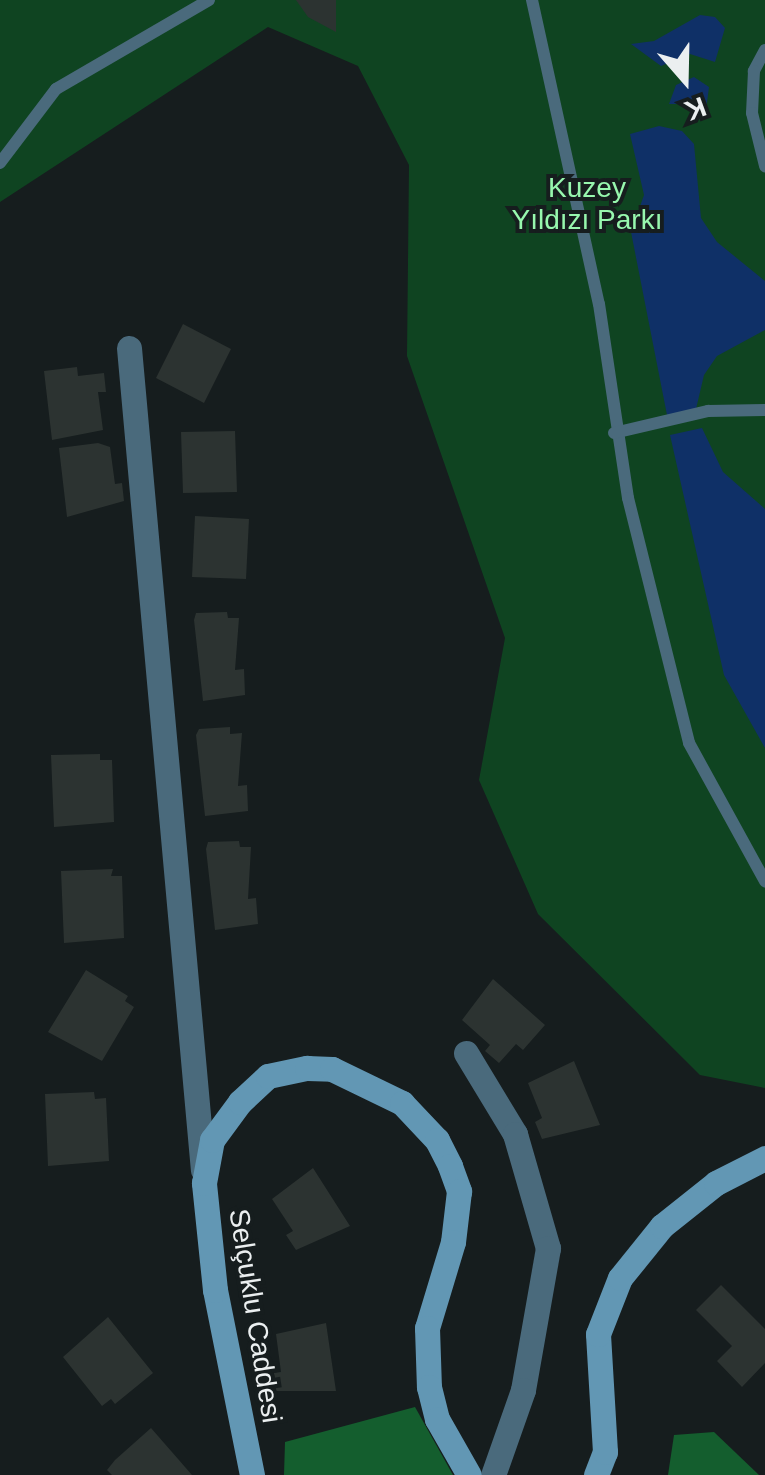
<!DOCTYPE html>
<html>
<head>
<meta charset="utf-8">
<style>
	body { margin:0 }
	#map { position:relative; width:765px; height:1475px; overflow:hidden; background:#161d1e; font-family:Arial,sans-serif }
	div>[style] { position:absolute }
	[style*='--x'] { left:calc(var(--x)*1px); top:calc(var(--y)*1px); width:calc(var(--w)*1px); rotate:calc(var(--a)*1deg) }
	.green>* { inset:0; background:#0f4421 }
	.forest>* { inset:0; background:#145e2e }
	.water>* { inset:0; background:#0f3067 }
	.building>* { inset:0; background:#2c3331 }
	.lane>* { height:12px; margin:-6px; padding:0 6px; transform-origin:6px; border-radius:6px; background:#4a6a7c }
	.street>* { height:25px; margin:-12.5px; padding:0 12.5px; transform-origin:12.5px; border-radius:12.5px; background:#4a6a7c }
	.secondary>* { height:25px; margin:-12.5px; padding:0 12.5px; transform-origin:12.5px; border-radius:12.5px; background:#6297b4 }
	span { translate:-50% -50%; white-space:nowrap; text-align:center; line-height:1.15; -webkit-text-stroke:8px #161d1e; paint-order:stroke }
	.park-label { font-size:28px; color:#97f7ae }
	.street-label { font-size:28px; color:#ebeff0 }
	.north { position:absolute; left:635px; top:30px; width:100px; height:100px; -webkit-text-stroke:8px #161d1e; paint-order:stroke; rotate:160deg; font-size:28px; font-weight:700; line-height:40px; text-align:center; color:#ebeff0 }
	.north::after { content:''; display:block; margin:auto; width:35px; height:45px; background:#ebeff0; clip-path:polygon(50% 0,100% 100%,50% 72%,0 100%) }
</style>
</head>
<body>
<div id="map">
	<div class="green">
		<i style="clip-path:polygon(0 0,765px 0,765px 1088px,700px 1075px,538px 914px,479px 780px,505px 638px,407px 356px,409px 165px,358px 66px,268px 27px,0 202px)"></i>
	</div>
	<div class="forest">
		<i style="clip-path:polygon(415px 1407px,453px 1475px,284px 1475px,285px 1442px)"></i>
		<i style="clip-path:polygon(714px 1432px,759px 1475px,668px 1475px,674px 1435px)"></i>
	</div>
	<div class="water">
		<i style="clip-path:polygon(700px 15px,715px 17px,725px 28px,715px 62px,690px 54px,661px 66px,631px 44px,654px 41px)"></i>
		<i style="clip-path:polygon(694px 77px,709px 87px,705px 118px,684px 104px,669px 104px,676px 85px)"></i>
		<i style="clip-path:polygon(659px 126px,682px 131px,694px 144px,701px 218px,717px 242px,765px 281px,765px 330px,717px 356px,704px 375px,696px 409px,667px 415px,631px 232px,644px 195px,630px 134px)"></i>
		<i style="clip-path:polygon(702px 428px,723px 472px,765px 509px,765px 748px,724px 675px,670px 435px)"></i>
	</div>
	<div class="building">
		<i style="clip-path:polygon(296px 0,336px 0,336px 32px,308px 17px)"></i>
		<i style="clip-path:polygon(183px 324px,231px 349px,204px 403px,156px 378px)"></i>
		<i style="clip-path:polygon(77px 367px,78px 376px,104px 373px,106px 392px,98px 392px,103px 430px,52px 440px,44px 371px)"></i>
		<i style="clip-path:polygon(235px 431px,237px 492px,183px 493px,181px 432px)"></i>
		<i style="clip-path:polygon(98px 443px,110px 447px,115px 484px,122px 483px,124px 501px,67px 517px,59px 448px)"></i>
		<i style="clip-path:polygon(195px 516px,249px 519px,246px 579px,192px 577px)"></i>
		<i style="clip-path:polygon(227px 612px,228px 618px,239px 618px,235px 670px,244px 669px,245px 695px,203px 701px,194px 620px,196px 613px)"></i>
		<i style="clip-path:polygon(230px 727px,230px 734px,242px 733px,238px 786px,247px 785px,248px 811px,205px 816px,196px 735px,199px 729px)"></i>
		<i style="clip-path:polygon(100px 754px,100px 760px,112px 760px,114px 822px,54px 827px,51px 755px)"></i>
		<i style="clip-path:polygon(239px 841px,240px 847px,251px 847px,248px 899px,256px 898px,258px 924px,215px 930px,206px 849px,208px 842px)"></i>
		<i style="clip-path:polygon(113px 869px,111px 876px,122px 876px,124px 938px,64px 943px,61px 871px)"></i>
		<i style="clip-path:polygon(86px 970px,128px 996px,125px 1001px,134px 1007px,102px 1061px,48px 1032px)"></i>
		<i style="clip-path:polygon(493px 979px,545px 1025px,523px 1050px,516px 1044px,499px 1063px,485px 1051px,490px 1045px,462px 1020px)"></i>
		<i style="clip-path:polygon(574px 1061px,600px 1125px,542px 1139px,535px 1122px,542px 1118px,528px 1083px)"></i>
		<i style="clip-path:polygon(94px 1092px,95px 1099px,106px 1098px,109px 1161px,48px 1166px,45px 1094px)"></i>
		<i style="clip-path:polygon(313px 1168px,350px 1226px,296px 1250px,286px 1235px,293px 1231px,272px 1199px)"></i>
		<i style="clip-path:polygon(721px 1285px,765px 1329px,765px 1363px,742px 1387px,717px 1361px,732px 1346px,696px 1310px)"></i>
		<i style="clip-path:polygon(108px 1317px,153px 1373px,115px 1404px,111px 1399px,102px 1406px,63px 1357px)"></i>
		<i style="clip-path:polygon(326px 1323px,336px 1391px,276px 1391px,274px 1373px,281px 1372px,276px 1334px)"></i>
		<i style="clip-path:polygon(151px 1428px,192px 1475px,112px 1475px,107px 1470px,115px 1460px)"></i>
	</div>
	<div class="lane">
		<i style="--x:532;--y:0;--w:311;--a:77.6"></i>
		<i style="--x:599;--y:304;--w:196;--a:81.5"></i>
		<i style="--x:628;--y:498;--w:252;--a:76"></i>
		<i style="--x:689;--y:743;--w:158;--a:61.2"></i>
		<i style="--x:765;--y:50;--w:24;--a:118"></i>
		<i style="--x:754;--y:71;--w:42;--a:92.7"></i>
		<i style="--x:752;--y:113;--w:55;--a:76.2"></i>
		<i style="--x:0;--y:163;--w:93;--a:-52.9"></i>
		<i style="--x:56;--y:89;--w:177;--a:-30.2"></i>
		<i style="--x:614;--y:433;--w:97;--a:-13.2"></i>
		<i style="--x:708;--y:411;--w:57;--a:-1"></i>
	</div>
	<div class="street">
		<i style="--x:129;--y:348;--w:825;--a:84.86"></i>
		<i style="--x:466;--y:1053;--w:95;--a:58.8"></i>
		<i style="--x:515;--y:1134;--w:119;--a:73.9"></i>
		<i style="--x:548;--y:1248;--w:144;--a:100"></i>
		<i style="--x:523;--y:1390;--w:90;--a:109.4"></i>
	</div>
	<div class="secondary">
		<i style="--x:252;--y:1475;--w:189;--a:-101.3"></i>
		<i style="--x:215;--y:1290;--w:108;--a:-95.9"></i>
		<i style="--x:204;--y:1183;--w:44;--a:-79.5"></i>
		<i style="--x:212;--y:1140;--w:47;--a:-53.6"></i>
		<i style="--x:240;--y:1102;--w:38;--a:-43"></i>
		<i style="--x:268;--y:1076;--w:40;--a:-12"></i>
		<i style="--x:307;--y:1068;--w:25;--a:2"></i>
		<i style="--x:332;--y:1069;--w:78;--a:25.9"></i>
		<i style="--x:402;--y:1103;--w:51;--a:46.6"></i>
		<i style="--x:437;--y:1140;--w:29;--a:63"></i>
		<i style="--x:450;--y:1166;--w:27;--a:70"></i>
		<i style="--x:459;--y:1191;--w:51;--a:96.7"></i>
		<i style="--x:453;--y:1242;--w:90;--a:106.8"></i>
		<i style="--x:427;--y:1328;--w:59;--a:88.1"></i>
		<i style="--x:429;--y:1387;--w:33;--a:76"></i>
		<i style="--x:437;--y:1419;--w:64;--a:60.3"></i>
		<i style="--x:596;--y:1475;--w:25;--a:-69"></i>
		<i style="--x:605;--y:1452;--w:118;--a:-93.4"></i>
		<i style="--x:598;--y:1334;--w:60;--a:-68.6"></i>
		<i style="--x:620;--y:1278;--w:67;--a:-51.1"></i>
		<i style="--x:662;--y:1226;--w:69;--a:-38.5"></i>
		<i style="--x:716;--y:1183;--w:55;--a:-27"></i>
	</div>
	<div class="park-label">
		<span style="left:587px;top:204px">Kuzey<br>Yıldızı Parkı</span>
	</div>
	<div class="street-label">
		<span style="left:255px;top:1316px;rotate:81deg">Selçuklu Caddesi</span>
	</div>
	<div class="north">K</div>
</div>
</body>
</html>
